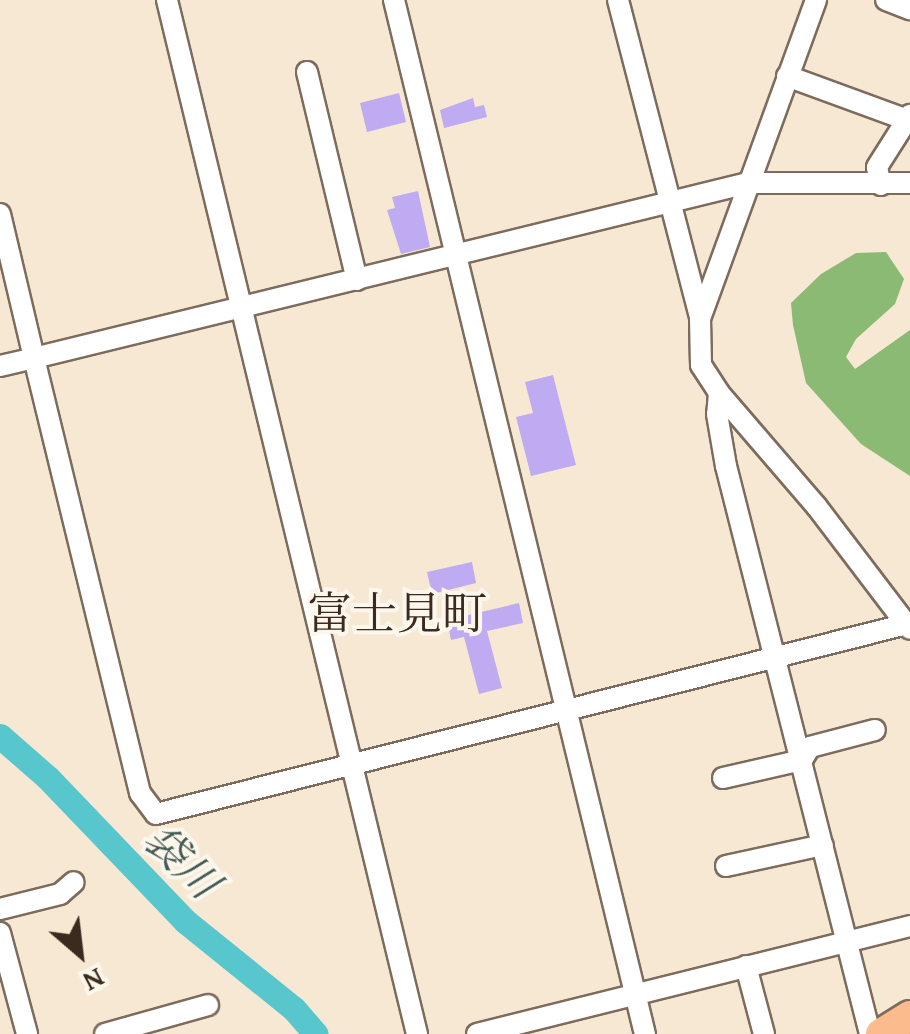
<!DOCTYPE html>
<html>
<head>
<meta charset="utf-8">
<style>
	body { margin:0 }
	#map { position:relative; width:910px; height:1034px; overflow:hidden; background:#f7e8d3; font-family:"Gentium Book Plus","Noto Serif JP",serif }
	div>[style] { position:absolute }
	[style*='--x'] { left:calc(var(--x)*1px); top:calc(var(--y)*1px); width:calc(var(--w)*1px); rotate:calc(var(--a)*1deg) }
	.forest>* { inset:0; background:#8aba73 }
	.river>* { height:25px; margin:-12.5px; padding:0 12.5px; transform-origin:12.5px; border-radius:12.5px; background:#58c6cd }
	.building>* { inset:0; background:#beabf1 }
	.roads { filter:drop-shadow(2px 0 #7d6c5d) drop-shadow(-2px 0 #7d6c5d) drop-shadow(0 2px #7d6c5d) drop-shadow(0 -2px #7d6c5d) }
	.minor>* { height:20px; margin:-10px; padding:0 10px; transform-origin:10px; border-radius:10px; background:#fff }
	.highway>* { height:30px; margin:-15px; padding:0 15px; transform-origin:15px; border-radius:15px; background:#fbbb8c }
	span { translate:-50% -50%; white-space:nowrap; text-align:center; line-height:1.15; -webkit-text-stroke:8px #fbf7ec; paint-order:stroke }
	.water-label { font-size:42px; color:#445953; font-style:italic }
	.quarter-label { font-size:45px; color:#3b2a1e }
	.north { position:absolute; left:30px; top:904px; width:100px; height:100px; -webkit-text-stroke:8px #fbf7ec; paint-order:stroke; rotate:152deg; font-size:28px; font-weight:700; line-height:40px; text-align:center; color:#3b2a1e }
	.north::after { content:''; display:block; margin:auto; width:35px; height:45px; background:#3b2a1e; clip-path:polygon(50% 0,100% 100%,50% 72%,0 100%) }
</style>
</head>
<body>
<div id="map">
	<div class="forest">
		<i style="clip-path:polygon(886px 252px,904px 279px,895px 304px,856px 339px,846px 357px,855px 369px,910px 330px,910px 476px,861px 444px,806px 383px,793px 325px,791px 303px,821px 274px,856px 253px)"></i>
	</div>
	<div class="river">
		<i style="--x:0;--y:736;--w:64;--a:41.2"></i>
		<i style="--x:48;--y:778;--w:198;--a:46.2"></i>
		<i style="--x:185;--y:921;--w:140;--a:38.9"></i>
		<i style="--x:294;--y:1009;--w:33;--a:49"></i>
	</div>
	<div class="building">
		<i style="clip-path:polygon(399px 93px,406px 122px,367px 132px,360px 103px)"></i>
		<i style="clip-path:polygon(473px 98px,475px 107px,484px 105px,487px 117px,444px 128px,440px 110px)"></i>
		<i style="clip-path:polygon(418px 191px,430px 247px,401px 254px,387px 210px,395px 208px,392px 197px)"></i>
		<i style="clip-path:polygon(553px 375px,576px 465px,531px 476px,516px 417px,533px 413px,525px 382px)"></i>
		<i style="clip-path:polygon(472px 562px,476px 583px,432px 594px,427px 572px)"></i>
		<i style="clip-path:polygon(519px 603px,523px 623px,487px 631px,502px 688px,479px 694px,464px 637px,451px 640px,447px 620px)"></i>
	</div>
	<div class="roads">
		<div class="minor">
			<i style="--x:167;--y:0;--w:1064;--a:76.41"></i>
			<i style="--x:394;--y:0;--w:1064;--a:76.36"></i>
			<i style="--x:618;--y:0;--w:327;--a:75.5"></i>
			<i style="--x:816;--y:0;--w:338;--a:110"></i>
			<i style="--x:700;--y:318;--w:47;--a:88.8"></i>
			<i style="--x:701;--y:365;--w:33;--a:57"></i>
			<i style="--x:719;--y:393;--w:150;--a:49.3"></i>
			<i style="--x:817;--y:507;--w:153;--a:52.7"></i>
			<i style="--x:886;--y:0;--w:26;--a:21"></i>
			<i style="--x:307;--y:72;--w:214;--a:76.5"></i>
			<i style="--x:787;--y:76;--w:128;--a:20.1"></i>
			<i style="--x:881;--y:185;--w:18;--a:-103"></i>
			<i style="--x:877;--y:167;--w:62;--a:-57.6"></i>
			<i style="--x:0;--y:214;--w:148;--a:76.7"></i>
			<i style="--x:34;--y:358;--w:735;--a:-13.77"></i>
			<i style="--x:748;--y:183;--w:162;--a:0"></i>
			<i style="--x:0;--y:366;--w:35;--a:-13"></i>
			<i style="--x:34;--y:358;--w:448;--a:76.3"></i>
			<i style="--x:140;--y:793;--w:26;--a:53"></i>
			<i style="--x:156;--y:814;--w:775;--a:-14.2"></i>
			<i style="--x:719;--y:393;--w:21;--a:95"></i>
			<i style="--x:717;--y:414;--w:53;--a:80.2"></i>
			<i style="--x:726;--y:466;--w:586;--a:75.77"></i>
			<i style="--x:723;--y:778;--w:81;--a:-12.8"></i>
			<i style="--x:802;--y:760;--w:15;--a:-58"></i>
			<i style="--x:810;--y:747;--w:67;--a:-14.7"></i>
			<i style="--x:726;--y:866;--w:99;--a:-12.2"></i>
			<i style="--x:0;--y:909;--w:62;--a:-14"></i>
			<i style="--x:60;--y:894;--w:18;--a:-41"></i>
			<i style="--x:0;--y:933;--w:105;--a:75"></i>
			<i style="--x:746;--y:966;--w:70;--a:75.2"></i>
			<i style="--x:105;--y:1034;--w:107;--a:-15.7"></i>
			<i style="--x:477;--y:1034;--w:446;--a:-14"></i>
		</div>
		<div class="highway">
			<i style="--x:881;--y:1034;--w:34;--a:-32"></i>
		</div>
	</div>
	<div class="water-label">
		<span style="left:182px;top:861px;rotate:44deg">袋川</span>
	</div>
	<div class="quarter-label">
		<span style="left:397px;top:613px">富士見町</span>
	</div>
	<div class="north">N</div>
</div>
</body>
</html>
